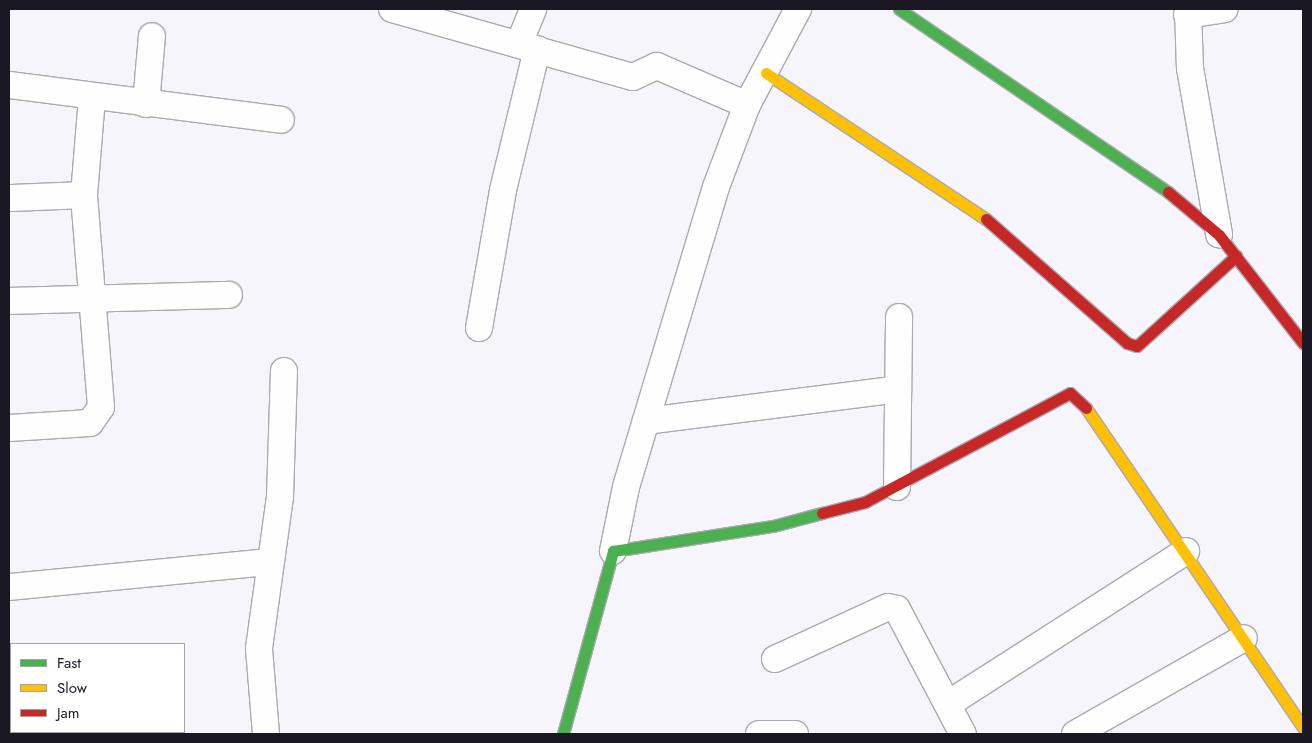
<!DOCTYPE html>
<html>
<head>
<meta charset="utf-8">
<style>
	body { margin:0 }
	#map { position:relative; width:1312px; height:743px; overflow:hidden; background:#f6f5fb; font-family:Jost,sans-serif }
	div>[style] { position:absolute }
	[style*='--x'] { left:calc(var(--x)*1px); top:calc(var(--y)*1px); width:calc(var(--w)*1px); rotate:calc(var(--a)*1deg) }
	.roads { filter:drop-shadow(1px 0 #aba9b1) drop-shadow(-1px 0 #aba9b1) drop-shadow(0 1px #aba9b1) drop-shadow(0 -1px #aba9b1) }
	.street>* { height:26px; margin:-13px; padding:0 13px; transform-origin:13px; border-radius:13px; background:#fefefe }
	.fast>* { height:11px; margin:-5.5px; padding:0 5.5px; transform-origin:5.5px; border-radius:5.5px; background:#4caf50 }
	.slow>* { height:11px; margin:-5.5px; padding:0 5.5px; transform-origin:5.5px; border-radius:5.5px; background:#ffc107 }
	.jam>* { height:11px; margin:-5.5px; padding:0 5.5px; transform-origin:5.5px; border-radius:5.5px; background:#c62828 }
	span { translate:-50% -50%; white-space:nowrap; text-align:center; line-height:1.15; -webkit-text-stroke:4.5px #fff; paint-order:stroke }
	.frame { position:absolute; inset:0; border:10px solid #1a1822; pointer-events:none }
	.legend { position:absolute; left:10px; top:643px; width:175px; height:90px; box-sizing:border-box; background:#fff; border:1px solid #a3a3a7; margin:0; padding:6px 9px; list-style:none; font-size:15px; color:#1a1822 }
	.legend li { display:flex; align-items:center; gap:10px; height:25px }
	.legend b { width:25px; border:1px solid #a3a3a7 }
</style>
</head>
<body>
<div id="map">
	<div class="roads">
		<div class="street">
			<i style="--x:392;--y:9;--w:250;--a:15.8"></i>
			<i style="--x:633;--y:77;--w:26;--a:-25"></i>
			<i style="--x:657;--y:66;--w:98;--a:23.4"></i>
			<i style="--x:1188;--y:9;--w:59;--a:88.1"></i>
			<i style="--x:1190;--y:68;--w:169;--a:80.1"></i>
			<i style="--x:1187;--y:15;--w:38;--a:-9"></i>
			<i style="--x:519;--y:44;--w:38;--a:-68"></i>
			<i style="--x:9;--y:85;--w:274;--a:7.3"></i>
			<i style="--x:146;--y:104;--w:68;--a:-85"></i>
			<i style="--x:9;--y:198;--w:75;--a:-2.3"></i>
			<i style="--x:9;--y:301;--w:220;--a:-1.6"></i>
			<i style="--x:479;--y:328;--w:140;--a:-80.1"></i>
			<i style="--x:503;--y:190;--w:145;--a:-76.4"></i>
			<i style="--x:646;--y:421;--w:254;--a:-7.2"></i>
			<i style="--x:9;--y:428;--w:81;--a:-3.5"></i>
			<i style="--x:90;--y:423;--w:19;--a:-55"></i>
			<i style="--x:101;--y:407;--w:213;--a:-94.6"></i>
			<i style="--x:84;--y:195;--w:98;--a:-85.3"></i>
			<i style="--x:897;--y:487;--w:170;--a:-89.3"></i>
			<i style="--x:613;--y:551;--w:65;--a:-78.5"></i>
			<i style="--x:626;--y:487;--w:313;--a:-73.3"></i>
			<i style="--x:716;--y:187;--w:88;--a:-69.3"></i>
			<i style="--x:747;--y:105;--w:109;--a:-62"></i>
			<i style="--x:9;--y:587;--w:262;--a:-5.5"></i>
			<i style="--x:775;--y:659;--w:124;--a:-24.7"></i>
			<i style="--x:888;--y:607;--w:9;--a:13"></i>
			<i style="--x:897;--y:609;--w:141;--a:62.2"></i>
			<i style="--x:948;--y:704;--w:283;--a:-32.7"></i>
			<i style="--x:266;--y:734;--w:86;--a:-94.7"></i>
			<i style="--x:259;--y:648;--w:152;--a:-82.1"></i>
			<i style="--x:280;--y:497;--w:126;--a:-88.2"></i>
			<i style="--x:759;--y:734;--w:36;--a:0"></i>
			<i style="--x:1075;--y:734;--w:194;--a:-29.6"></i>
		</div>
		<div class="fast">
			<i style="--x:899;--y:9;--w:325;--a:34.2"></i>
			<i style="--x:563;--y:734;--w:190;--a:-74.7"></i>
			<i style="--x:613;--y:551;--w:162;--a:-8.9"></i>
			<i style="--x:773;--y:526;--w:51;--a:-14.9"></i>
		</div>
		<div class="slow">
			<i style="--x:766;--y:73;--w:264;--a:33.6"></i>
			<i style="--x:1086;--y:408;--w:386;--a:55.8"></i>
		</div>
		<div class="jam">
			<i style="--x:1168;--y:192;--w:67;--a:40.1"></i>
			<i style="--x:1219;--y:235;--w:137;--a:52.1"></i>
			<i style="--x:986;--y:219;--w:188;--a:41.3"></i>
			<i style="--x:1127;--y:343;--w:10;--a:17"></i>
			<i style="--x:1137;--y:346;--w:134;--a:-42.3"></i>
			<i style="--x:822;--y:513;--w:44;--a:-14.3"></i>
			<i style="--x:865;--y:502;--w:232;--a:-28"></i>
			<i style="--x:1070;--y:393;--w:22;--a:43"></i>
		</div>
	</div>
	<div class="frame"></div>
	<ul class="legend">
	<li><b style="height:6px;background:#4caf50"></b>Fast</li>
	<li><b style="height:6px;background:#ffc107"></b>Slow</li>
	<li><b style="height:6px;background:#c62828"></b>Jam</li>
	</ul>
</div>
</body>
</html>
